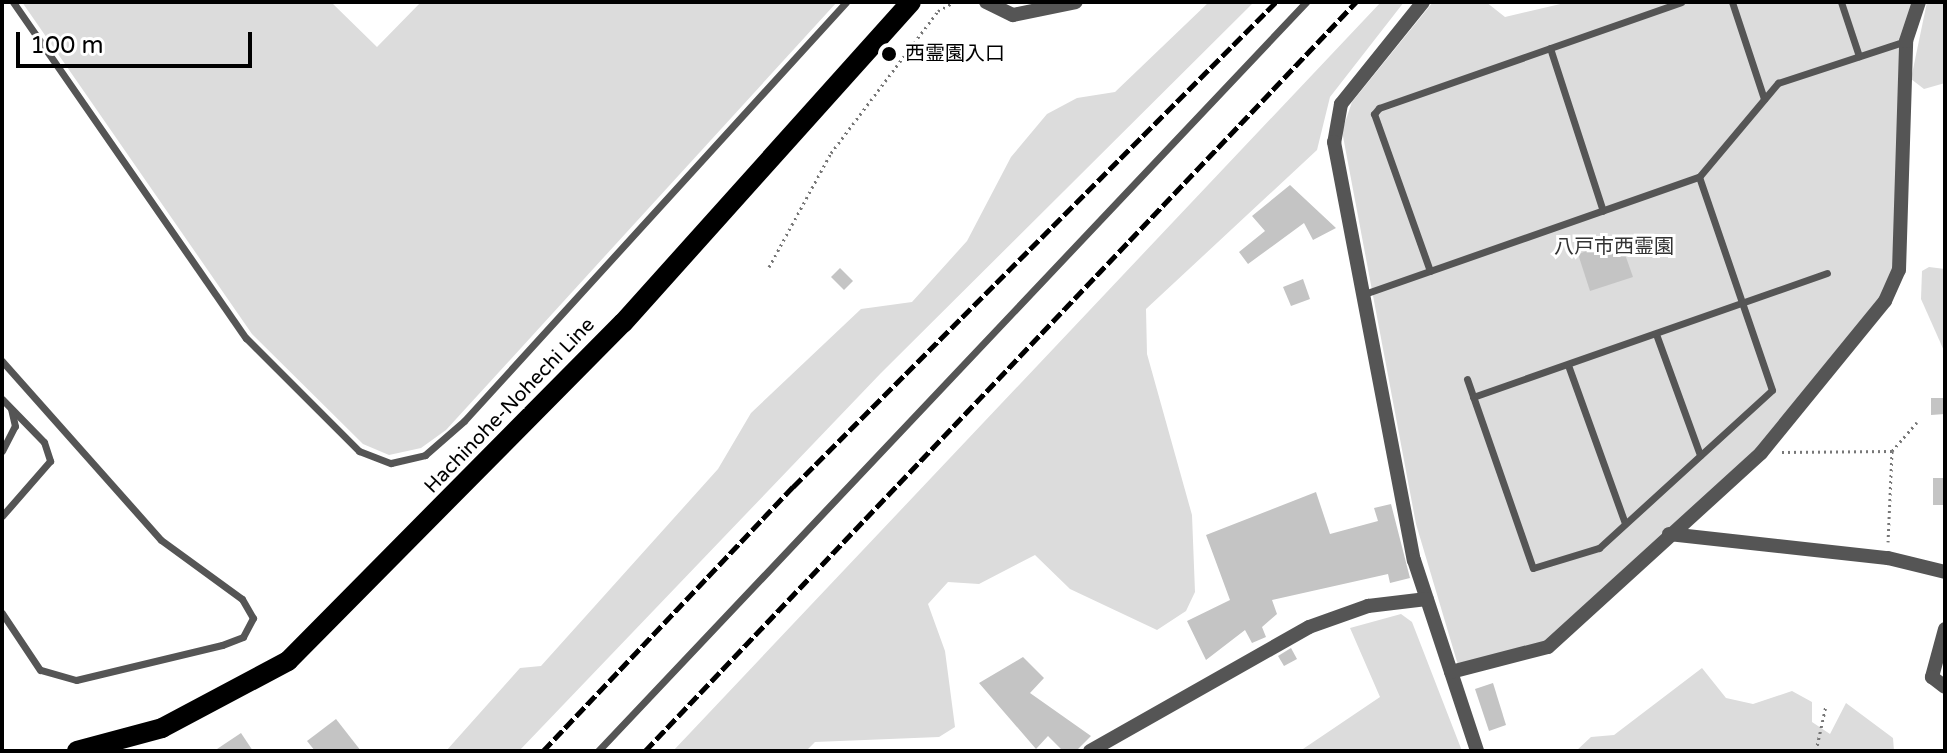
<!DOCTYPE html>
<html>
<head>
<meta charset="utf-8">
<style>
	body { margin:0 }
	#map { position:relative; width:1947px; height:753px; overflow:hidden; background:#fff; font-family:"Varela Round","Noto Sans JP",sans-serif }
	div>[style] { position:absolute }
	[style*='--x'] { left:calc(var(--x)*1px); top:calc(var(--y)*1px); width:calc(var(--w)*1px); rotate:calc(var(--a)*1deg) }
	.green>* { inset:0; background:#dcdcdc }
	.building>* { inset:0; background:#c4c4c4 }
	.path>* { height:3px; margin-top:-1.5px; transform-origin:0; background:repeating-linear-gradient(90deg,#777 0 2px,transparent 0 6px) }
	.lane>* { height:7px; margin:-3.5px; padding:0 3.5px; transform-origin:3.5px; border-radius:3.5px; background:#555 }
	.street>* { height:14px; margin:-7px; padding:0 7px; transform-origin:7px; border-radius:7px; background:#555 }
	.primary>* { height:20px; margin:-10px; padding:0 10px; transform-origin:10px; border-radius:10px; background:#000 }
	.rail>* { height:5px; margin-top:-2.5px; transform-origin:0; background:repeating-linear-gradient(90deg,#000 0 12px,transparent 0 16px) }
	.dots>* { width:22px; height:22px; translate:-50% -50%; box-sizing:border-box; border:4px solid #fff; border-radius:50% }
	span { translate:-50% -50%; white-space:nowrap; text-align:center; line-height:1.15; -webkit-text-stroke:6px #fff; paint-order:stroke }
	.poi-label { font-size:20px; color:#000 }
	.left { translate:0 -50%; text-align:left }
	.park-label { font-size:20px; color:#333 }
	.street-label { font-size:20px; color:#000 }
	.frame { position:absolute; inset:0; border:4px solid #000; pointer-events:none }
	.scale { position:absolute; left:16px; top:32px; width:236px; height:36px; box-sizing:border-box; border:4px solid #000; border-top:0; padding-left:10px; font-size:24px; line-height:28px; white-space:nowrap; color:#000; -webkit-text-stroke:6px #fff; paint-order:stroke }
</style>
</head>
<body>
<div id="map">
	<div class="green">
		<i style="clip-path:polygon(22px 2px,331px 2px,377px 47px,421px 2px,837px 2px,446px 430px,421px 448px,389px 455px,363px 444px,252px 334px)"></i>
		<i style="clip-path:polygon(1209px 2px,1254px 2px,881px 373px,519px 751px,446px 751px,520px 668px,541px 666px,718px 469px,751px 413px,861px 309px,912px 302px,967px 241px,1011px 157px,1047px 114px,1077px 98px,1115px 92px)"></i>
		<i style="clip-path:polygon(1381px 2px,1404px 2px,1330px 97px,1317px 150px,1146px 309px,1147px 354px,1192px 515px,1195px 592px,1186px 611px,1157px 630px,1070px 589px,1035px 555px,979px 584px,948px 582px,928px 604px,945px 651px,955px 727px,939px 737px,815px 742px,806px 751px,673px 751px)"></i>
		<i style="clip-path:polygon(1433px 2px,1486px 2px,1505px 17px,1569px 2px,1915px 2px,1893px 277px,1878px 304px,1754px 452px,1541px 646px,1458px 665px,1416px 524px,1342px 131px,1352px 102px)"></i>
		<i style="clip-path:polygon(1927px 2px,1945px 2px,1945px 83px,1924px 89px,1911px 79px)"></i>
		<i style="clip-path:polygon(1929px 267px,1945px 269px,1945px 353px,1921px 299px,1922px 271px)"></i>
		<i style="clip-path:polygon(1401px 614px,1412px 622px,1462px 751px,1300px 751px,1380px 697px,1350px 628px)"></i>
		<i style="clip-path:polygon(1702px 668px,1726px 698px,1753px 704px,1792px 691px,1812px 702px,1812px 722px,1830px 734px,1846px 703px,1893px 738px,1894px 751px,1576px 751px,1591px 737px,1614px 735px)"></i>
	</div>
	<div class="building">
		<i style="clip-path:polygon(1290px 185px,1336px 228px,1313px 240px,1304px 223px,1248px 264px,1239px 252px,1265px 231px,1252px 216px)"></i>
		<i style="clip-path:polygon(1620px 240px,1633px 277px,1590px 291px,1578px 254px)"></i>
		<i style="clip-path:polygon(840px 268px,853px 281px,844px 290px,831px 277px)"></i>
		<i style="clip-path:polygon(1303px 279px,1310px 299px,1291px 306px,1283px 287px)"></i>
		<i style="clip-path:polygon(1931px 398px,1945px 398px,1945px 414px,1931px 415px)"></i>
		<i style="clip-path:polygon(1933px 478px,1945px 478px,1945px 505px,1933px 505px)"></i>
		<i style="clip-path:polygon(1316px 492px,1330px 534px,1378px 521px,1374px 508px,1391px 504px,1410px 578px,1390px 583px,1388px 574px,1272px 600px,1277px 614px,1262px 627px,1266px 637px,1252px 643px,1245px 630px,1206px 660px,1187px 621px,1230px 600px,1206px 535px)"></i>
		<i style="clip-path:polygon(1291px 648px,1297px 659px,1284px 666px,1278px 656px)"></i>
		<i style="clip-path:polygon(1023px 657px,1044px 678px,1030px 693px,1091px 736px,1076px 751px,1063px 751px,1048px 736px,1036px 749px,979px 683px)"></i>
		<i style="clip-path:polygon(1493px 683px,1506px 725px,1489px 731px,1475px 689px)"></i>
		<i style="clip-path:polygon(336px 719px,361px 751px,315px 751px,307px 741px)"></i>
		<i style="clip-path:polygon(241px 733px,253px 751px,214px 751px)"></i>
	</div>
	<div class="path">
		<i style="--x:769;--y:267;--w:130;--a:-61.5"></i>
		<i style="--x:831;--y:153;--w:178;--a:-53"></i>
		<i style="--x:938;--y:11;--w:18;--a:-29"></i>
		<i style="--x:1892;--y:451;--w:38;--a:-49"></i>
		<i style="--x:1782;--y:452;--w:110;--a:-0.5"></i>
		<i style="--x:1892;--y:451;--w:91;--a:92.5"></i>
		<i style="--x:1816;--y:751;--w:47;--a:-77.7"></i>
	</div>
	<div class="lane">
		<i style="--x:13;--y:2;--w:409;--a:55.3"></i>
		<i style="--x:246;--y:338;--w:160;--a:45"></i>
		<i style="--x:359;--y:451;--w:34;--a:21"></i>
		<i style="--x:391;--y:463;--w:35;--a:-13"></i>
		<i style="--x:425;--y:455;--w:52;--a:-41.1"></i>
		<i style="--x:464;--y:421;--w:567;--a:-47.64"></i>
		<i style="--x:1732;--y:2;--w:102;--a:71.7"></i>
		<i style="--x:1841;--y:2;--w:57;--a:71.6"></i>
		<i style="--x:1550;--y:48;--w:171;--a:72"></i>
		<i style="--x:1430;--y:271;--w:167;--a:-109.6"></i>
		<i style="--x:1374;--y:114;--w:8;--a:-50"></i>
		<i style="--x:1379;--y:108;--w:320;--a:-19.3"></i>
		<i style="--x:1367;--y:293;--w:352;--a:-19.3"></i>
		<i style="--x:1699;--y:177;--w:123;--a:-50"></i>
		<i style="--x:1778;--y:83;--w:135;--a:-18.2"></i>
		<i style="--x:1656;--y:334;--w:129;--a:70"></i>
		<i style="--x:2;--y:361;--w:239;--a:48.4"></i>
		<i style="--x:161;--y:540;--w:100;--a:36.1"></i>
		<i style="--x:242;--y:599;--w:22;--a:60"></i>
		<i style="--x:253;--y:618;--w:21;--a:118"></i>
		<i style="--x:243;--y:637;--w:22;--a:159"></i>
		<i style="--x:222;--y:645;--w:150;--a:166.5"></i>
		<i style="--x:76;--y:680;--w:37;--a:-164"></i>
		<i style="--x:40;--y:670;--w:69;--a:-123.7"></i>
		<i style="--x:1568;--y:365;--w:168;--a:70.2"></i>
		<i style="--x:1467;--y:379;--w:200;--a:70.8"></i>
		<i style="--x:1533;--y:568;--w:69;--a:-16.9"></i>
		<i style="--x:1599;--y:548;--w:234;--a:-42.4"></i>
		<i style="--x:1772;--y:390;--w:225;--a:-108.9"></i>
		<i style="--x:1473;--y:397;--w:375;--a:-19.3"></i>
		<i style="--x:2;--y:399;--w:60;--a:45.7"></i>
		<i style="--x:44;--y:442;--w:20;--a:72"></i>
		<i style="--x:50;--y:461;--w:73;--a:131.1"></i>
		<i style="--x:2;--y:451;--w:28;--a:-63"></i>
		<i style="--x:15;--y:426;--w:17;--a:-103"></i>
		<i style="--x:598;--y:751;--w:1031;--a:-46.61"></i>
	</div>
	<div class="street">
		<i style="--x:986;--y:2;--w:30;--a:26"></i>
		<i style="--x:1013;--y:15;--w:64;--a:-11.7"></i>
		<i style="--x:1423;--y:2;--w:131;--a:128.8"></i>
		<i style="--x:1341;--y:104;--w:39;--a:100"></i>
		<i style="--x:1334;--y:142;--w:426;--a:79.2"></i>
		<i style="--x:1414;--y:560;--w:201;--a:71.7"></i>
		<i style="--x:1669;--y:534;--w:220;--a:6.3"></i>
		<i style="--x:1888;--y:558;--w:59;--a:13.8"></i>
		<i style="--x:1945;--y:629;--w:50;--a:105.2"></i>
		<i style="--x:1932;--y:677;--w:16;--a:38"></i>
		<i style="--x:1451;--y:672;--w:100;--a:-14.5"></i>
		<i style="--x:1548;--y:647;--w:288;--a:-42.3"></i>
		<i style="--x:1761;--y:453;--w:196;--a:-50.8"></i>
		<i style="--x:1885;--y:301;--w:34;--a:-66"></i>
		<i style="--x:1899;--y:270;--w:229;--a:-88.2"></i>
		<i style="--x:1906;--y:41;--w:41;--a:-71.6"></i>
		<i style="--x:1090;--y:751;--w:252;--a:-29.5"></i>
		<i style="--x:1309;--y:627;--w:63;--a:-19.6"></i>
		<i style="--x:1368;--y:606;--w:59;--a:-6.8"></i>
	</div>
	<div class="primary">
		<i style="--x:77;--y:751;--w:88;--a:-15.1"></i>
		<i style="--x:162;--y:728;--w:143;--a:-28"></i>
		<i style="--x:288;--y:661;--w:476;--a:-45.3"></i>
		<i style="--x:623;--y:323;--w:431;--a:-48.1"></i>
	</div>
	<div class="rail">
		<i style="--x:543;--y:751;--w:364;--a:-46.6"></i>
		<i style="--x:793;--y:487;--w:684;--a:-45.12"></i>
		<i style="--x:645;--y:751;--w:1033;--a:-46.49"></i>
	</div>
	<div class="dots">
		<i style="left:889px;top:54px;background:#000"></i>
	</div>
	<div class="poi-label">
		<span class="left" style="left:905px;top:54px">西霊園入口</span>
	</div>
	<div class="park-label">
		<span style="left:1614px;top:247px">八戸市西霊園</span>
	</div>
	<div class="street-label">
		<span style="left:510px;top:406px;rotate:-46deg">Hachinohe-Nohechi Line</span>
	</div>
	<div class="frame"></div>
	<div class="scale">100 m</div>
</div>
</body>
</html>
